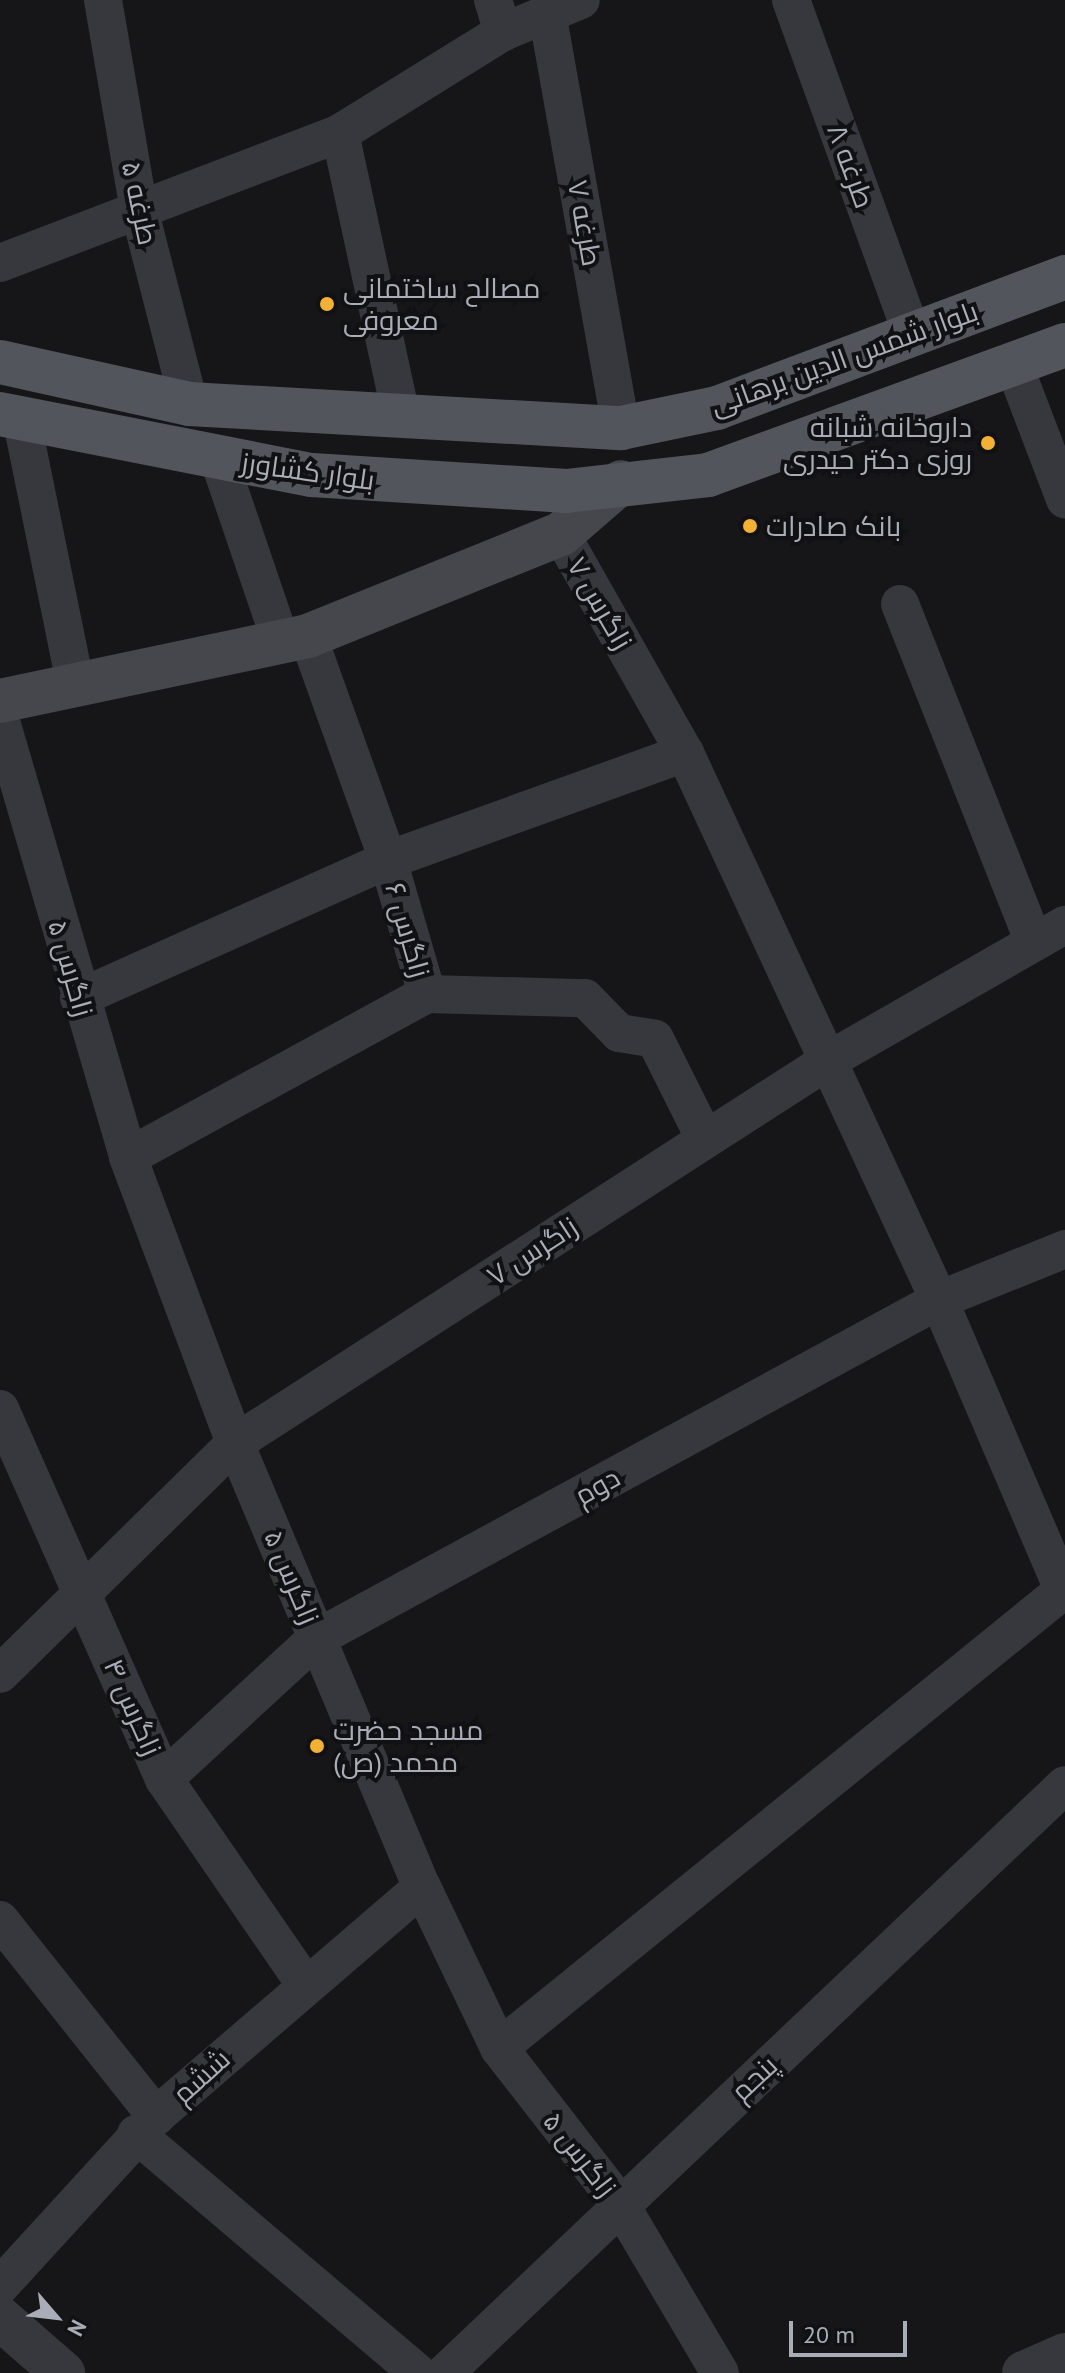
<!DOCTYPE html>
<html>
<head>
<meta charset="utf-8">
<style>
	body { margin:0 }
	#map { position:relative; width:1065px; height:2373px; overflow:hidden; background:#161618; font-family:"PT Sans",Cairo,sans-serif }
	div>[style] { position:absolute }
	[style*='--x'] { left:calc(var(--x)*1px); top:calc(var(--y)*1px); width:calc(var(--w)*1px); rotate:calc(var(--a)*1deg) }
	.minor>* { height:38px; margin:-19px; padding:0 19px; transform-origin:19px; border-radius:19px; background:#37383d }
	.tertiary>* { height:44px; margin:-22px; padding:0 22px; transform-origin:22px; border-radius:22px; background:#37383d }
	.secondary>* { height:44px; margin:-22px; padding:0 22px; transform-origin:22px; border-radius:22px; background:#45474d }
	.primary>* { height:44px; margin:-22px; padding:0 22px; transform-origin:22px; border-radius:22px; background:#53555c }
	.dots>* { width:22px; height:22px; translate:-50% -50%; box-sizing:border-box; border:4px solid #111113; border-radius:50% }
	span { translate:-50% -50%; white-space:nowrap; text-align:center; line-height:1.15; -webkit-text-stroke:8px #111113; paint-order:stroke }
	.street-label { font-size:28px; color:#a8adb8 }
	.poi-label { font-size:28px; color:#a8adb8 }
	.left { translate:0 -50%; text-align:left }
	.right { translate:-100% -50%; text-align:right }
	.north { position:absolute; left:16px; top:2277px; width:80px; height:80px; -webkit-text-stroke:6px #111113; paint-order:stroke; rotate:118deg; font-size:22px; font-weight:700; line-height:32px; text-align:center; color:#a8adb8 }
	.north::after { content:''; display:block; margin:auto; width:28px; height:36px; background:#a8adb8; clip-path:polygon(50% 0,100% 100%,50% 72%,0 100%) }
	.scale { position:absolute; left:789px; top:2321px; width:118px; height:36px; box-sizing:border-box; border:4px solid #a8adb8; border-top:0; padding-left:10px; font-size:24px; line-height:28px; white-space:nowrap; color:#a8adb8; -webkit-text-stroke:6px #111113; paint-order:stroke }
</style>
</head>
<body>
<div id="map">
	<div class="minor">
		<i style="--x:103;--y:0;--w:208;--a:80.3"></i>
		<i style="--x:138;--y:205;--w:205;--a:75.6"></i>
		<i style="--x:493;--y:0;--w:34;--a:73"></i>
		<i style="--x:791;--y:0;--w:353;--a:70.1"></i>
		<i style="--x:548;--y:18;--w:416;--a:79.9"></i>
		<i style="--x:340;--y:133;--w:289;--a:77.8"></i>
		<i style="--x:0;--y:263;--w:364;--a:-20.9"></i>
		<i style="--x:340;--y:133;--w:192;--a:-31.8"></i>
		<i style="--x:503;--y:32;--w:84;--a:-22.3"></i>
		<i style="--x:1013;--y:363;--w:146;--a:69.1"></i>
		<i style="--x:21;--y:417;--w:276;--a:78.5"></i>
		<i style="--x:218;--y:457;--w:195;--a:71.2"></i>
		<i style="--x:561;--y:534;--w:252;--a:60.5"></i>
		<i style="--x:685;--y:753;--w:603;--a:65.09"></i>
		<i style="--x:939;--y:1300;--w:320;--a:66.8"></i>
		<i style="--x:900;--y:604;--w:364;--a:68.4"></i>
		<i style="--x:0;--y:718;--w:457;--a:73.7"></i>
		<i style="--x:128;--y:1157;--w:305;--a:69.5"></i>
		<i style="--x:235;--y:1443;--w:482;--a:67.2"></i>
		<i style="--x:422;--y:1887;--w:178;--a:64.4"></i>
		<i style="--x:499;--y:2048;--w:197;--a:52.2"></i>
		<i style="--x:620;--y:2204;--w:196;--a:59.4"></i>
		<i style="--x:427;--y:994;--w:158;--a:1.5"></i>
		<i style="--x:585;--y:998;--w:49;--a:45.8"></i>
		<i style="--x:619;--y:1033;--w:36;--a:9"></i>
		<i style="--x:655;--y:1039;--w:112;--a:63.4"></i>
		<i style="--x:79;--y:998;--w:338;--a:-24.1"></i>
		<i style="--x:388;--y:860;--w:316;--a:-19.8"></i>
		<i style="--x:128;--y:1157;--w:341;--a:-28.6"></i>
		<i style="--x:427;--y:994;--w:140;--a:-106.2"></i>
		<i style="--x:388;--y:860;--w:238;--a:-109.7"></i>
		<i style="--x:0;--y:1409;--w:405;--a:66.1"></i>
		<i style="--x:164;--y:1779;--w:247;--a:55.5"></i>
		<i style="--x:0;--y:1674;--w:330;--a:-44.5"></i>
		<i style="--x:235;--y:1443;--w:707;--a:-32.81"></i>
		<i style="--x:829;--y:1060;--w:272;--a:-29.8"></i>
		<i style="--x:164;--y:1779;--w:208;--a:-42.7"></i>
		<i style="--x:317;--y:1638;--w:708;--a:-28.52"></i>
		<i style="--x:939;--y:1300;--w:136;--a:-22"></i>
		<i style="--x:0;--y:1920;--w:251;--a:51.5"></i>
		<i style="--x:499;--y:2048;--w:729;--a:-39.04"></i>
		<i style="--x:136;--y:2134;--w:370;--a:40.3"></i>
		<i style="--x:0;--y:2286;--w:231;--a:-47.5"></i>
		<i style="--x:156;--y:2116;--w:351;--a:-40.7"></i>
		<i style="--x:445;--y:2373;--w:854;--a:-43.48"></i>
	</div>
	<div class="tertiary">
		<i style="--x:0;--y:2318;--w:84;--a:41.1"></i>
		<i style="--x:1024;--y:2373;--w:45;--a:-23.7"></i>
	</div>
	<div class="secondary">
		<i style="--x:0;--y:701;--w:315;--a:-11.9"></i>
		<i style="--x:308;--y:636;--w:273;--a:-22"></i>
		<i style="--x:561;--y:534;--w:79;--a:-40.9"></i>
	</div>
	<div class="primary">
		<i style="--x:0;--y:362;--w:194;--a:12.5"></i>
		<i style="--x:189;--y:404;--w:433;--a:3.2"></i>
		<i style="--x:621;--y:428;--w:98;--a:-11.8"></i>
		<i style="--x:717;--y:408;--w:372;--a:-20.6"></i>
		<i style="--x:0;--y:414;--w:318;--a:11.1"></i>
		<i style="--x:312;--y:475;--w:255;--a:3.6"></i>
		<i style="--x:566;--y:491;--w:143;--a:-6.4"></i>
		<i style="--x:708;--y:475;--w:380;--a:-20"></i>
	</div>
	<div class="dots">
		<i style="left:327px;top:304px;background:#f2b134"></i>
		<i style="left:988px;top:443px;background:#f2b134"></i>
		<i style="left:750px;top:526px;background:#f2b134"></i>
		<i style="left:317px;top:1746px;background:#f2b134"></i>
	</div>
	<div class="street-label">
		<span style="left:851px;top:166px;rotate:70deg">طرغه ۸</span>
		<span style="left:140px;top:203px;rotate:78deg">طرغه ۵</span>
		<span style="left:585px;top:223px;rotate:80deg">طرغه ۷</span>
		<span style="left:844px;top:358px;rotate:-20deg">بلوار شمس الدین برهانی</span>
		<span style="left:308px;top:471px;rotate:8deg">بلوار کشاورز</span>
		<span style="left:600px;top:603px;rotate:60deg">زاگرس ۷</span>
		<span style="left:408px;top:930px;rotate:74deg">زاگرس ۶</span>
		<span style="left:71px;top:968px;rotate:74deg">زاگرس ۵</span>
		<span style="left:532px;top:1251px;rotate:-33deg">زاگرس ۷</span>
		<span style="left:597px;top:1486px;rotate:-29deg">دوم</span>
		<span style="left:292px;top:1577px;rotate:67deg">زاگرس ۵</span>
		<span style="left:133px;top:1707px;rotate:66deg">۴ زاگرس</span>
		<span style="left:201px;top:2076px;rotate:-42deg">ششم</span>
		<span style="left:754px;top:2078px;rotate:-43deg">پنجم</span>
		<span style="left:580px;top:2154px;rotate:52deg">زاگرس ۵</span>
	</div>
	<div class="poi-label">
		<span class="left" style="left:343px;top:304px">مصالح ساختمانی<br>معروفی</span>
		<span class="right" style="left:972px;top:443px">داروخانه شبانه<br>روزی دکتر حیدری</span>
		<span class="left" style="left:766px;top:526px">بانک صادرات</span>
		<span class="left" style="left:333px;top:1746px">مسجد حضرت<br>محمد (ص)</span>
	</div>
	<div class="north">N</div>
	<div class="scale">20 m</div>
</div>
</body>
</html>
